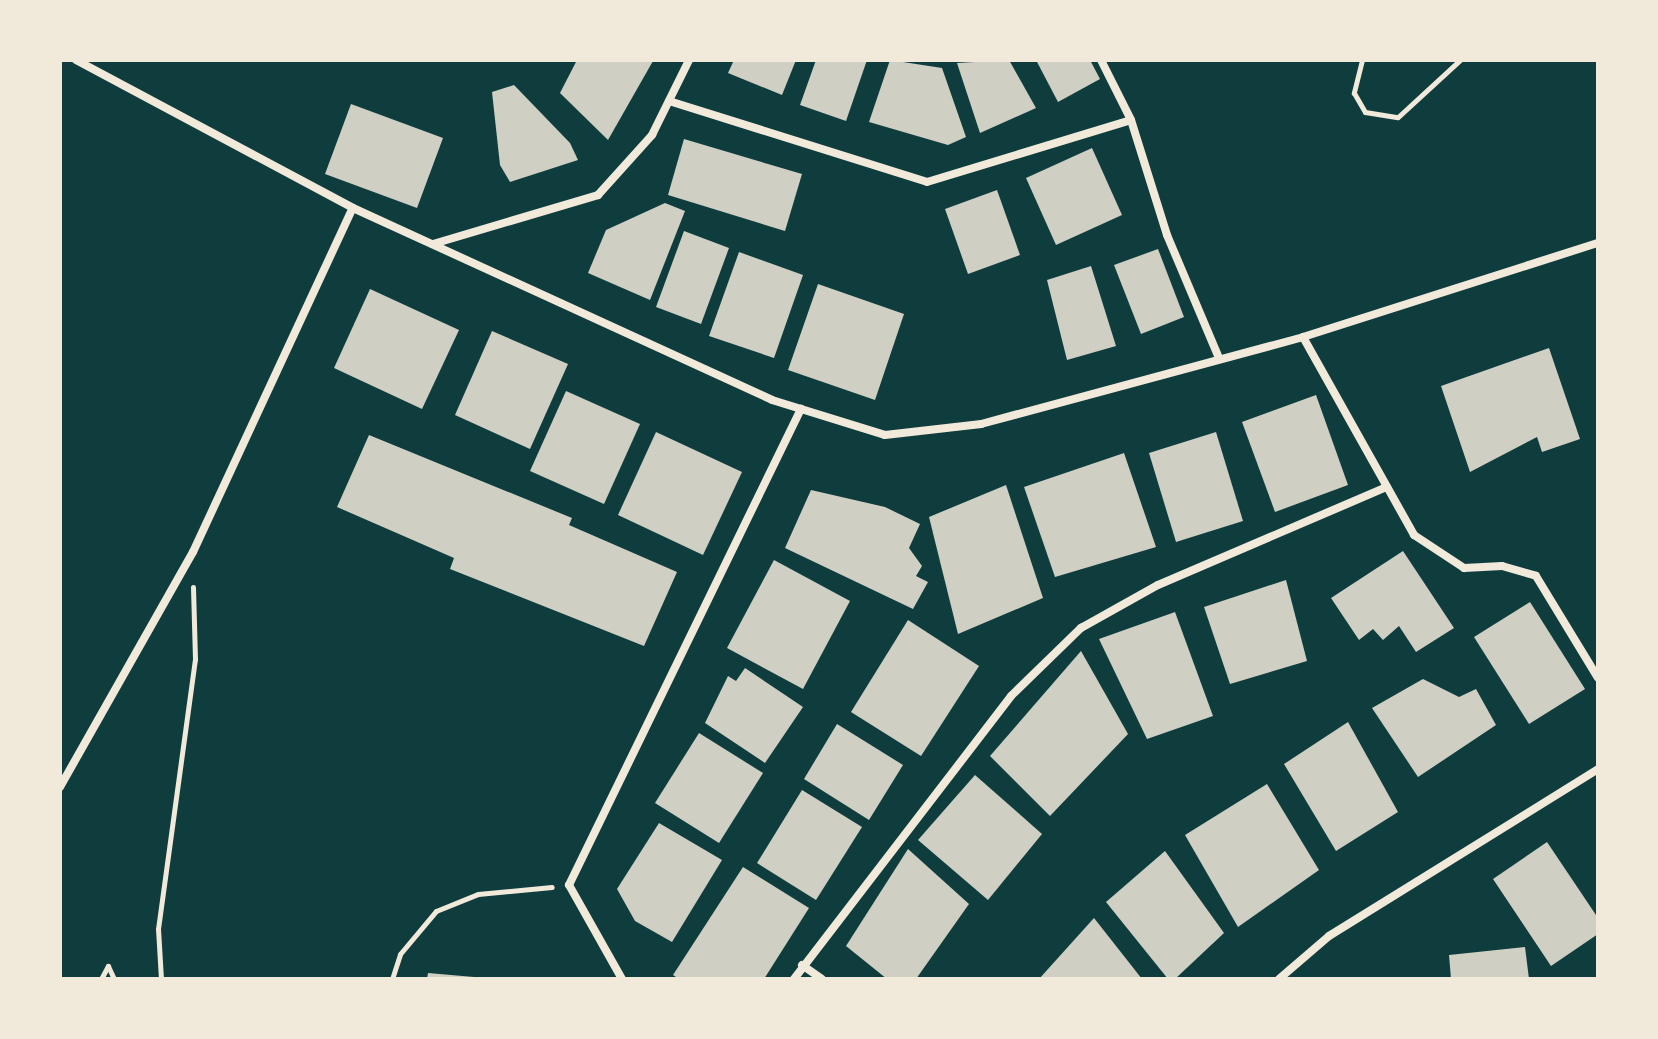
<!DOCTYPE html>
<html>
<head>
<meta charset="utf-8">
<style>
	body { margin:0 }
	#map { position:relative; width:1658px; height:1039px; overflow:hidden; background:#0f3d3e; font-family:"Space Grotesk",sans-serif }
	div>[style] { position:absolute }
	[style*='--x'] { left:calc(var(--x)*1px); top:calc(var(--y)*1px); width:calc(var(--w)*1px); rotate:calc(var(--a)*1deg) }
	.building>* { inset:0; background:#cfcfc3 }
	.path>* { height:5px; margin:-2.5px; padding:0 2.5px; transform-origin:2.5px; border-radius:2.5px; background:#f1e9da }
	.minor>* { height:8px; margin:-4px; padding:0 4px; transform-origin:4px; border-radius:4px; background:#f1e9da }
	span { translate:-50% -50%; white-space:nowrap; text-align:center; line-height:1.15; -webkit-text-stroke:6px #f1e9da; paint-order:stroke }
	.frame { position:absolute; inset:0; border:62px solid #f1e9da; pointer-events:none }
</style>
</head>
<body>
<div id="map">
	<div class="building">
		<i style="clip-path:polygon(577px 60px,653px 61px,608px 140px,560px 93px)"></i>
		<i style="clip-path:polygon(734px 60px,796px 60px,782px 95px,728px 73px)"></i>
		<i style="clip-path:polygon(816px 60px,867px 60px,846px 121px,800px 105px)"></i>
		<i style="clip-path:polygon(890px 60px,942px 68px,966px 137px,948px 145px,869px 122px)"></i>
		<i style="clip-path:polygon(1009px 60px,1036px 108px,980px 133px,957px 63px)"></i>
		<i style="clip-path:polygon(1036px 60px,1090px 60px,1100px 79px,1058px 102px)"></i>
		<i style="clip-path:polygon(514px 85px,570px 143px,578px 160px,510px 182px,500px 165px,492px 92px)"></i>
		<i style="clip-path:polygon(351px 104px,443px 138px,417px 208px,325px 174px)"></i>
		<i style="clip-path:polygon(684px 139px,802px 174px,785px 231px,668px 195px)"></i>
		<i style="clip-path:polygon(1092px 148px,1122px 215px,1056px 245px,1026px 178px)"></i>
		<i style="clip-path:polygon(997px 190px,1020px 255px,968px 274px,945px 209px)"></i>
		<i style="clip-path:polygon(665px 203px,685px 211px,650px 300px,588px 273px,606px 230px)"></i>
		<i style="clip-path:polygon(684px 231px,729px 248px,701px 324px,656px 307px)"></i>
		<i style="clip-path:polygon(1158px 249px,1184px 317px,1141px 334px,1114px 265px)"></i>
		<i style="clip-path:polygon(739px 252px,803px 275px,774px 358px,709px 336px)"></i>
		<i style="clip-path:polygon(1091px 266px,1116px 346px,1067px 360px,1047px 280px)"></i>
		<i style="clip-path:polygon(818px 284px,904px 314px,875px 400px,788px 370px)"></i>
		<i style="clip-path:polygon(370px 289px,459px 330px,422px 409px,334px 368px)"></i>
		<i style="clip-path:polygon(492px 331px,568px 364px,530px 449px,455px 415px)"></i>
		<i style="clip-path:polygon(1549px 348px,1580px 439px,1542px 452px,1537px 437px,1470px 472px,1441px 386px)"></i>
		<i style="clip-path:polygon(566px 391px,640px 424px,604px 504px,530px 471px)"></i>
		<i style="clip-path:polygon(1316px 395px,1348px 485px,1275px 512px,1242px 422px)"></i>
		<i style="clip-path:polygon(656px 432px,742px 472px,703px 555px,618px 515px)"></i>
		<i style="clip-path:polygon(1216px 432px,1243px 521px,1176px 542px,1149px 453px)"></i>
		<i style="clip-path:polygon(369px 435px,572px 518px,569px 525px,677px 572px,644px 646px,450px 569px,454px 558px,337px 507px)"></i>
		<i style="clip-path:polygon(1124px 453px,1156px 547px,1055px 577px,1024px 487px)"></i>
		<i style="clip-path:polygon(1006px 485px,1043px 598px,958px 634px,929px 517px)"></i>
		<i style="clip-path:polygon(811px 490px,885px 507px,920px 524px,909px 548px,922px 566px,916px 576px,928px 582px,913px 609px,785px 548px)"></i>
		<i style="clip-path:polygon(1403px 551px,1454px 628px,1416px 652px,1399px 626px,1383px 640px,1373px 629px,1359px 640px,1331px 598px)"></i>
		<i style="clip-path:polygon(774px 560px,850px 601px,803px 689px,727px 648px)"></i>
		<i style="clip-path:polygon(1286px 580px,1307px 661px,1230px 684px,1204px 607px)"></i>
		<i style="clip-path:polygon(1530px 602px,1585px 689px,1529px 724px,1474px 637px)"></i>
		<i style="clip-path:polygon(1175px 612px,1213px 716px,1147px 739px,1099px 639px)"></i>
		<i style="clip-path:polygon(908px 620px,979px 666px,921px 756px,851px 712px)"></i>
		<i style="clip-path:polygon(1081px 651px,1128px 734px,1050px 816px,990px 756px)"></i>
		<i style="clip-path:polygon(745px 668px,803px 707px,765px 763px,705px 723px,728px 676px,736px 681px)"></i>
		<i style="clip-path:polygon(1423px 679px,1459px 697px,1476px 689px,1496px 725px,1418px 777px,1372px 708px)"></i>
		<i style="clip-path:polygon(1348px 722px,1398px 812px,1336px 851px,1284px 764px)"></i>
		<i style="clip-path:polygon(837px 724px,903px 765px,869px 820px,804px 779px)"></i>
		<i style="clip-path:polygon(699px 733px,763px 773px,719px 843px,655px 803px)"></i>
		<i style="clip-path:polygon(975px 775px,1042px 834px,988px 900px,918px 840px)"></i>
		<i style="clip-path:polygon(1267px 784px,1319px 870px,1238px 927px,1185px 835px)"></i>
		<i style="clip-path:polygon(802px 790px,862px 827px,816px 900px,757px 863px)"></i>
		<i style="clip-path:polygon(659px 823px,722px 860px,672px 942px,635px 921px,617px 889px)"></i>
		<i style="clip-path:polygon(1547px 842px,1598px 918px,1598px 934px,1551px 966px,1493px 879px)"></i>
		<i style="clip-path:polygon(908px 849px,969px 904px,916px 979px,887px 979px,846px 946px)"></i>
		<i style="clip-path:polygon(1165px 851px,1224px 933px,1175px 979px,1168px 979px,1106px 902px)"></i>
		<i style="clip-path:polygon(743px 867px,809px 908px,764px 979px,679px 979px,673px 975px)"></i>
		<i style="clip-path:polygon(1094px 918px,1142px 979px,1039px 979px)"></i>
		<i style="clip-path:polygon(1525px 947px,1529px 979px,1451px 979px,1449px 955px)"></i>
		<i style="clip-path:polygon(428px 973px,474px 977px,473px 979px,427px 979px)"></i>
	</div>
	<div class="path">
		<i style="--x:1362;--y:60;--w:34;--a:104"></i>
		<i style="--x:1354;--y:93;--w:22;--a:60"></i>
		<i style="--x:1365;--y:112;--w:33;--a:9"></i>
		<i style="--x:1398;--y:117;--w:84;--a:-42.6"></i>
		<i style="--x:101;--y:979;--w:15;--a:-62"></i>
		<i style="--x:108;--y:966;--w:14;--a:65"></i>
		<i style="--x:161;--y:979;--w:50;--a:-93.4"></i>
		<i style="--x:158;--y:929;--w:273;--a:-82.2"></i>
		<i style="--x:195;--y:659;--w:72;--a:-91.6"></i>
		<i style="--x:392;--y:979;--w:26;--a:-72"></i>
		<i style="--x:400;--y:954;--w:56;--a:-50.1"></i>
		<i style="--x:436;--y:911;--w:45;--a:-22"></i>
		<i style="--x:478;--y:894;--w:74;--a:-5.4"></i>
	</div>
	<div class="minor">
		<i style="--x:76;--y:60;--w:314;--a:28.1"></i>
		<i style="--x:353;--y:208;--w:461;--a:24.6"></i>
		<i style="--x:772;--y:400;--w:118;--a:17.2"></i>
		<i style="--x:885;--y:435;--w:97;--a:-6.5"></i>
		<i style="--x:981;--y:424;--w:334;--a:-15.1"></i>
		<i style="--x:1303;--y:337;--w:310;--a:-17.7"></i>
		<i style="--x:1101;--y:60;--w:67;--a:63.4"></i>
		<i style="--x:1131;--y:120;--w:121;--a:72.6"></i>
		<i style="--x:1167;--y:235;--w:131;--a:67.1"></i>
		<i style="--x:669;--y:101;--w:270;--a:17.4"></i>
		<i style="--x:927;--y:182;--w:213;--a:-16.9"></i>
		<i style="--x:433;--y:244;--w:172;--a:-16.5"></i>
		<i style="--x:598;--y:195;--w:81;--a:-48"></i>
		<i style="--x:652;--y:135;--w:84;--a:-63.7"></i>
		<i style="--x:1303;--y:337;--w:227;--a:60.7"></i>
		<i style="--x:1414;--y:535;--w:60;--a:33.4"></i>
		<i style="--x:1464;--y:568;--w:38;--a:-3"></i>
		<i style="--x:1502;--y:566;--w:35;--a:16"></i>
		<i style="--x:1536;--y:576;--w:119;--a:58.7"></i>
		<i style="--x:60;--y:787;--w:270;--a:-60.5"></i>
		<i style="--x:193;--y:552;--w:379;--a:-65.1"></i>
		<i style="--x:802;--y:965;--w:24;--a:35"></i>
		<i style="--x:622;--y:979;--w:108;--a:-119.4"></i>
		<i style="--x:569;--y:885;--w:530;--a:-64.02"></i>
		<i style="--x:794;--y:979;--w:357;--a:-52.5"></i>
		<i style="--x:1011;--y:696;--w:98;--a:-44.2"></i>
		<i style="--x:1081;--y:628;--w:88;--a:-29.2"></i>
		<i style="--x:1158;--y:585;--w:249;--a:-23.2"></i>
		<i style="--x:1279;--y:979;--w:66;--a:-40.7"></i>
		<i style="--x:1329;--y:936;--w:317;--a:-31.8"></i>
	</div>
	<div class="frame"></div>
</div>
</body>
</html>
